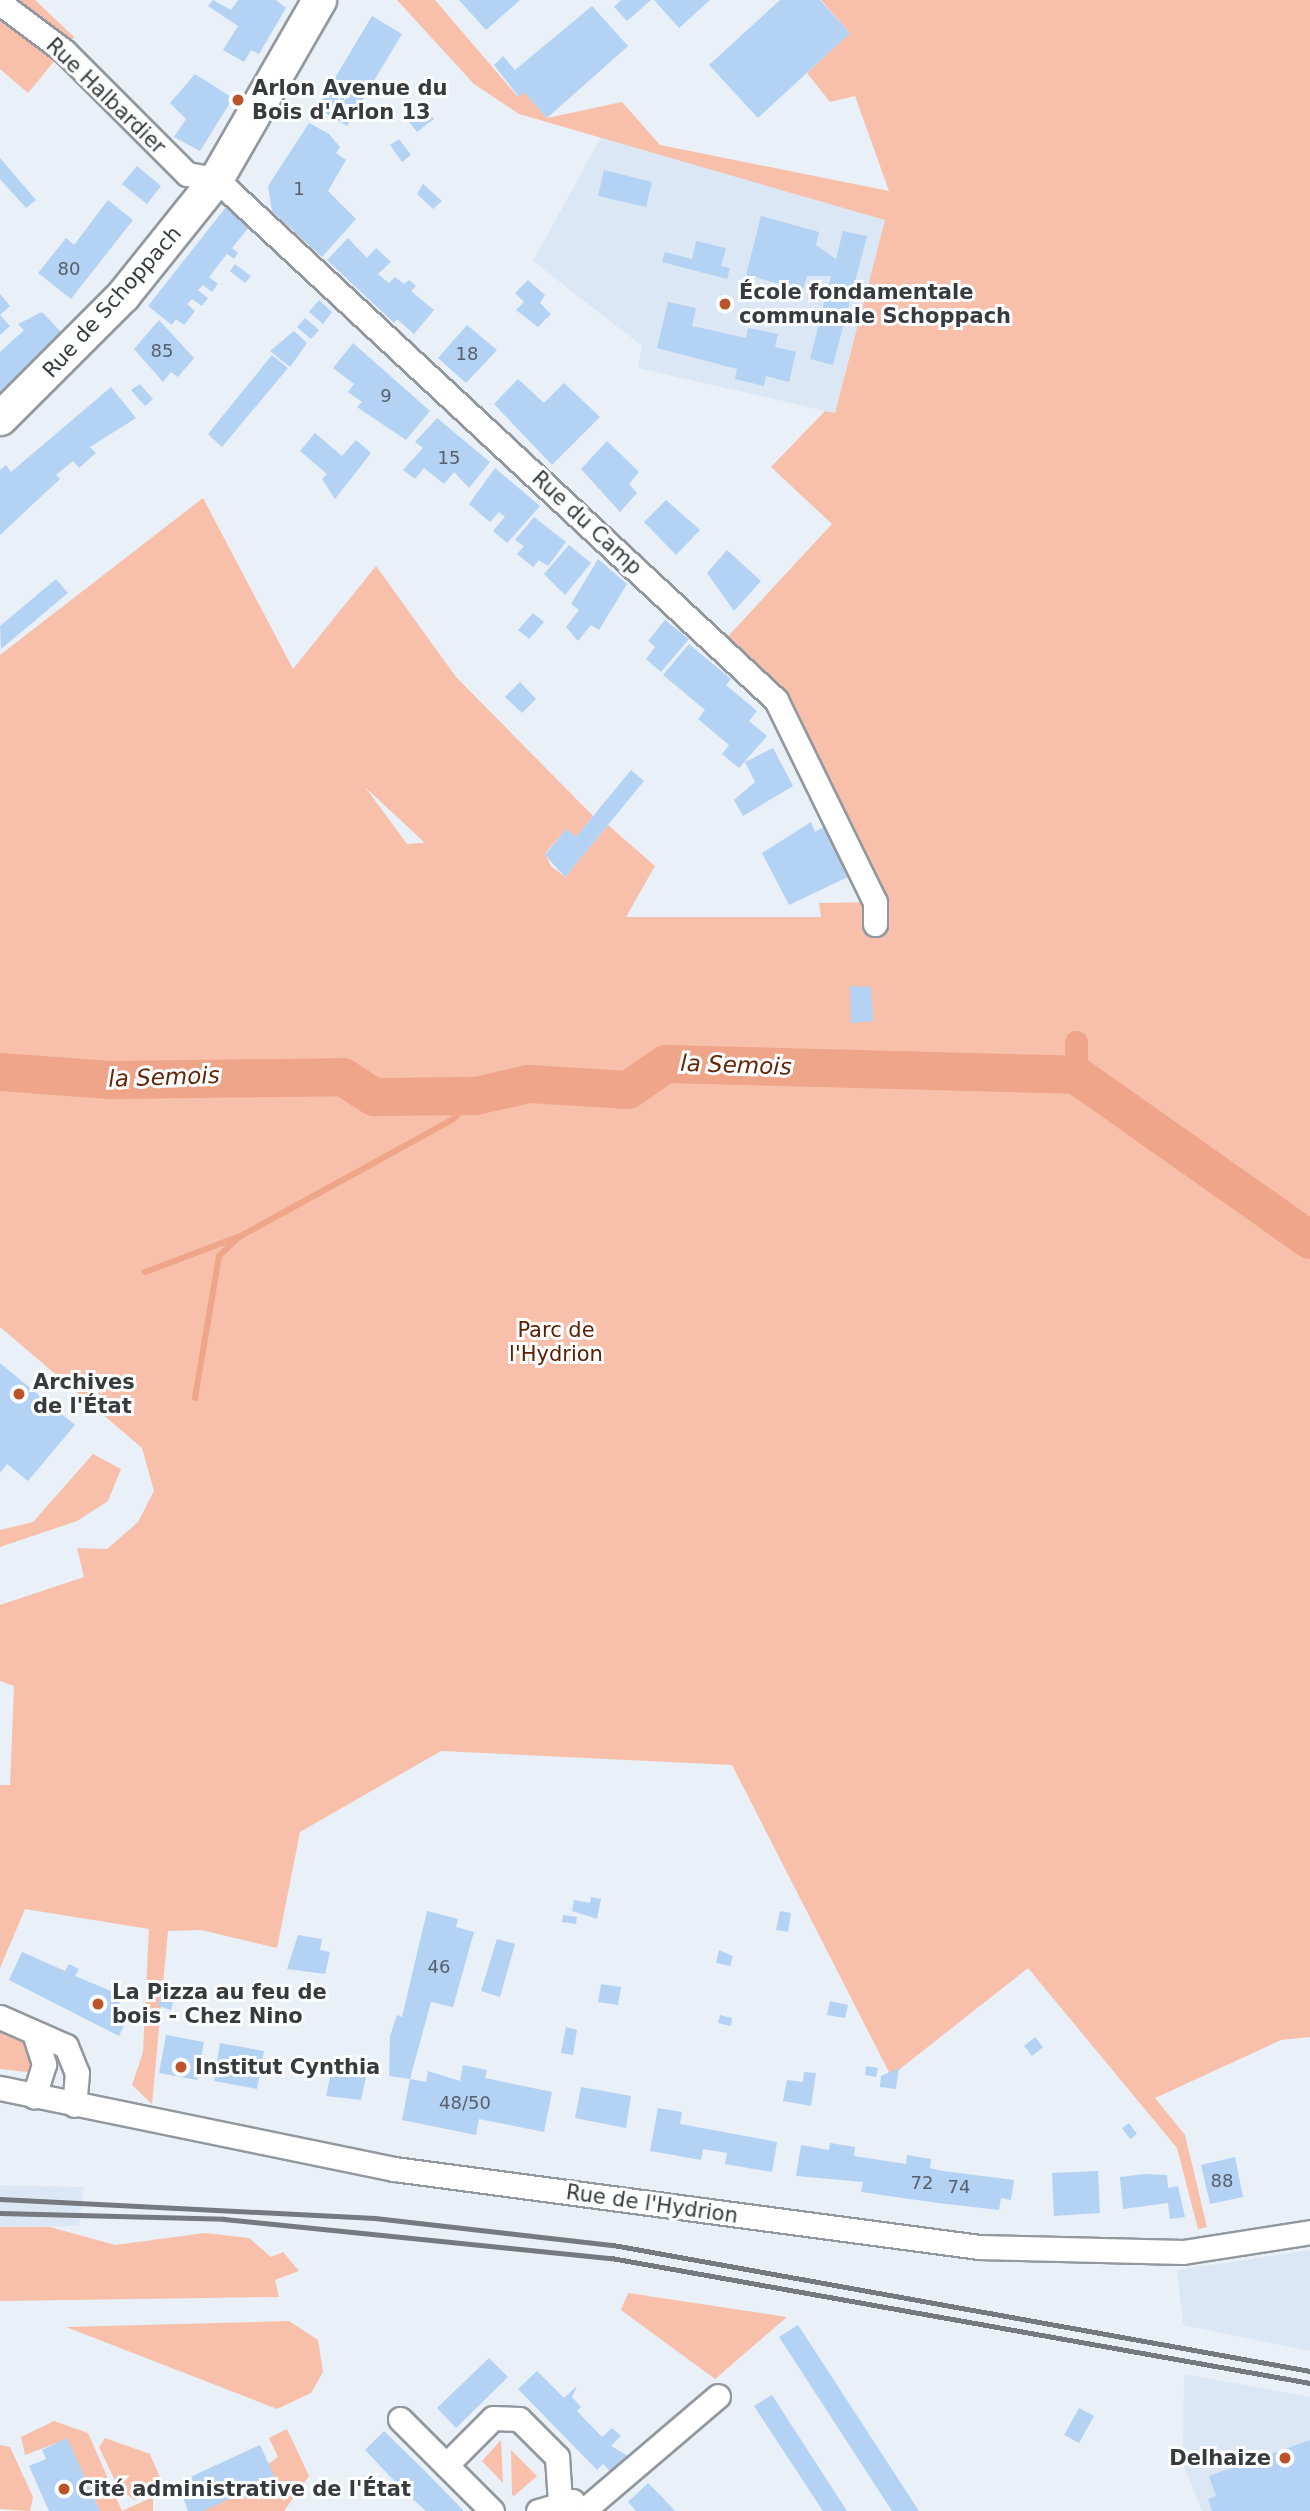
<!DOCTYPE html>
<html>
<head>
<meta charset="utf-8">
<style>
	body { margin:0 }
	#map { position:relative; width:1310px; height:2511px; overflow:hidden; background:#eaf0f7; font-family:"DejaVu Sans",sans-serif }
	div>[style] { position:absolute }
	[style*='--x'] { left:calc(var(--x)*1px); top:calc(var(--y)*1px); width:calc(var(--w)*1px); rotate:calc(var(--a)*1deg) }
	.built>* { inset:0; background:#dbe7f4 }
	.green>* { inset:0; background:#f8bfaa }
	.stream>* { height:6px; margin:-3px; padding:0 3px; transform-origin:3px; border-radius:3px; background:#eea589 }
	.canal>* { height:23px; margin:-11.5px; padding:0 11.5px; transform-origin:11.5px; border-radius:11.5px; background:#eea589 }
	.river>* { height:38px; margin:-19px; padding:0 19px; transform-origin:19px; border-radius:19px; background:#eea589 }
	.building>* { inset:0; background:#b4d2f4 }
	.roads { filter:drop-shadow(2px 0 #92989e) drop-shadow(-2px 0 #92989e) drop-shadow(0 2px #92989e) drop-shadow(0 -2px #92989e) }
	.minor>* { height:23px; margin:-11.5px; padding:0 11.5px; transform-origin:11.5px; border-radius:11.5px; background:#fff }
	.secondary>* { height:33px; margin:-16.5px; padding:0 16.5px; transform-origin:16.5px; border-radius:16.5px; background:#fff }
	.rail>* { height:5px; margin:-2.5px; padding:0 2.5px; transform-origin:2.5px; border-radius:2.5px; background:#76797d }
	.dots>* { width:19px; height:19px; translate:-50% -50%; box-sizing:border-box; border:4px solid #fbfdfe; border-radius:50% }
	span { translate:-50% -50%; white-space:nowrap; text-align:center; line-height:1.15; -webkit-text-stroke:6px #fbfdfe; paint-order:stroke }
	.number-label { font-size:18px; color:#57606b }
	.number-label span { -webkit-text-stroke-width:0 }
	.poi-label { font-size:21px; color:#383a3d; font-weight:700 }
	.left { translate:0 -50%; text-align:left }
	.right { translate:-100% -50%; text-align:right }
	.street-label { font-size:21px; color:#383a3d }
	.park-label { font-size:21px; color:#5f2001 }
	.water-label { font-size:23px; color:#652507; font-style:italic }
</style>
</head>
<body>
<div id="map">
	<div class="built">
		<i style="clip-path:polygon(601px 137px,885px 220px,835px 413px,638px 368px,642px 346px,533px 261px)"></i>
		<i style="clip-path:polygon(0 2185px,84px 2187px,79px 2226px,0 2227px)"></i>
		<i style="clip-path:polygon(1310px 2250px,1310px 2351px,1183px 2325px,1177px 2270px)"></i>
		<i style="clip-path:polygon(1184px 2374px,1310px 2397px,1310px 2511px,1202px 2511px,1183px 2464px)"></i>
	</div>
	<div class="green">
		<i style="clip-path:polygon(0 0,35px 0,74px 37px,28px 93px,0 69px)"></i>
		<i style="clip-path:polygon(evenodd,397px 0,435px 0,518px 97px,524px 92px,547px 118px,622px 102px,660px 145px,889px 191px,855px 96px,830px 102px,807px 73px,850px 33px,821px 0,1310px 0,1310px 2037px,1281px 2040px,1155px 2098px,1185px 2135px,1207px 2227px,1198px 2229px,1177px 2148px,1028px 1968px,891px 2076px,732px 1765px,441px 1751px,300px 1832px,277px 1948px,201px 1930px,168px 1931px,152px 2104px,132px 2085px,143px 2052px,149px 1929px,25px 1909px,0 1968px,0 1785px,10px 1785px,14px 1686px,0 1681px,0 1605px,84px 1577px,77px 1548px,107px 1549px,138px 1522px,154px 1491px,142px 1448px,0 1327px,0 655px,203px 498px,293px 669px,376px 566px,456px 677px,593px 816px,576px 837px,566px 829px,545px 854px,551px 866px,565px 877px,608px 825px,655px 866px,626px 917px,821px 917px,819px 903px,874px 902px,793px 726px,719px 646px,832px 524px,771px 467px,825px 411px,835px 413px,885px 220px,519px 114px,474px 84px,397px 0,365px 787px,424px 842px,423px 843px,407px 844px,365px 787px)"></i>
		<i style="clip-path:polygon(93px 1454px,121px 1469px,108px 1501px,77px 1521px,0 1547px,0 1530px,33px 1522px)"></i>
		<i style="clip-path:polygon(0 2029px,28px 2042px,36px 2063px,27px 2072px,0 2069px)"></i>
		<i style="clip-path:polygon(0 2227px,50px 2227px,115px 2245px,205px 2233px,249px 2238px,271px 2257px,283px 2252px,299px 2271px,275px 2280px,279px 2297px,0 2301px)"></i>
		<i style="clip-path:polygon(628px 2293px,787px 2317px,715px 2379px,621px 2310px)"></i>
		<i style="clip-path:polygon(289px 2321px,318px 2340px,323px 2372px,311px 2393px,277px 2409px,66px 2327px)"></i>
		<i style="clip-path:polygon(54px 2421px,88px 2433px,122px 2511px,153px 2497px,153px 2511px,100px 2511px,67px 2439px,25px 2455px,21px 2437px)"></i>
		<i style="clip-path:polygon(287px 2429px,309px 2476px,284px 2511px,203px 2511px,278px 2457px,269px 2438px)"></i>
		<i style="clip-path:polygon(105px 2438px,150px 2454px,161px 2480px,155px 2493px,135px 2500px,119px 2489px,99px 2447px)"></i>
		<i style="clip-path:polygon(501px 2440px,503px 2483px,482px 2461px)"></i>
		<i style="clip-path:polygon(0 2445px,10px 2447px,33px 2497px,30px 2511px,0 2509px)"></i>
		<i style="clip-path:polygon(511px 2450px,537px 2476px,514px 2496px,512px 2495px)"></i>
	</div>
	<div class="stream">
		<i style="--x:145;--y:1272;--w:99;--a:-20.6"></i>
		<i style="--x:195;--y:1398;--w:144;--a:-80.4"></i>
		<i style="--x:219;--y:1256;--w:28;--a:-44"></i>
		<i style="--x:239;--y:1237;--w:243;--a:-28.8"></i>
		<i style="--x:452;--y:1120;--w:34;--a:-45"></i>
	</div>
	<div class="canal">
		<i style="--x:1076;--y:1042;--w:33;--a:90"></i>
	</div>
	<div class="river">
		<i style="--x:0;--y:1072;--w:110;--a:4.2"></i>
		<i style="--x:110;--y:1080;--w:233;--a:-0.7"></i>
		<i style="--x:343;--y:1077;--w:37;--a:33"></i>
		<i style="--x:374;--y:1097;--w:102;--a:-0.6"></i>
		<i style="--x:476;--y:1096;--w:54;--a:-12.8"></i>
		<i style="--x:529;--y:1084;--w:99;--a:3.5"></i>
		<i style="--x:628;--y:1090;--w:46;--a:-34.4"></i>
		<i style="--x:666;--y:1064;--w:410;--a:1.5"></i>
		<i style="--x:1076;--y:1075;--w:286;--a:35.2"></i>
	</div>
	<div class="building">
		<i style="clip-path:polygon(213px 0,231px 10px,238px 0,276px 0,286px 8px,259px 54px,251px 50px,244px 62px,223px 50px,238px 26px,208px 6px)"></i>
		<i style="clip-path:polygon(459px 0,520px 0,486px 30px)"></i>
		<i style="clip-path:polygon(621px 0,651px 0,627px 21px,614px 7px)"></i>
		<i style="clip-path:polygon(654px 0,710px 0,679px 28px)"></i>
		<i style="clip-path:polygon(780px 0,820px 0,850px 33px,758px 118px,709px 65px)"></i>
		<i style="clip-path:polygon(592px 6px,628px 46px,547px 118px,524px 92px,519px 97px,494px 65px,503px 56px,515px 70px)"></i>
		<i style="clip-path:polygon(372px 16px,402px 34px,347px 126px,317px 108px)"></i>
		<i style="clip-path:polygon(195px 74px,233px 98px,200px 151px,174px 137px,186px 119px,170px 103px)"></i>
		<i style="clip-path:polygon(420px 101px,434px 119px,417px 132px,404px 115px)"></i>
		<i style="clip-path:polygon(309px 123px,329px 134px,340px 147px,336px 153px,346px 160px,328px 191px,356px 219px,322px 257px,272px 211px,268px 186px)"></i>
		<i style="clip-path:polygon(399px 139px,411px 155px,402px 162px,390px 145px)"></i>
		<i style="clip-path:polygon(0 158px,36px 200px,26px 208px,0 179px)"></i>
		<i style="clip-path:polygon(137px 166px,161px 186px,147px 204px,122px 184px)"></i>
		<i style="clip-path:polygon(604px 170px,652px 182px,646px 207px,598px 196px)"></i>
		<i style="clip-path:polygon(423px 184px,442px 201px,433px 209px,417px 194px)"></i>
		<i style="clip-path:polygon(108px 200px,133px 220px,71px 299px,38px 273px,66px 238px,74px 245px)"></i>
		<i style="clip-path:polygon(226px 207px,250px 226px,232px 248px,238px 253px,234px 259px,227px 254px,209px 277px,218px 284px,212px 292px,203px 285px,198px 290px,208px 298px,202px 306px,192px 299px,187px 304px,195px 311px,184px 325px,176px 319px,172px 325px,148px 306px)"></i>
		<i style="clip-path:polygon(761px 216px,819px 232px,816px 245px,836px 259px,843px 231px,867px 236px,833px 365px,810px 359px,831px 276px,807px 276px,803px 290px,746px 275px)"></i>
		<i style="clip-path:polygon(348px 238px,367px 258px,376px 248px,391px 262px,378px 274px,389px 283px,395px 277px,404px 284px,409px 280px,416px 286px,411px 291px,434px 310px,414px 334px,397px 319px,394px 323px,327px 260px)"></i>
		<i style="clip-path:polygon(696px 241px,726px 248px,721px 266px,730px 268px,727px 279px,662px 262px,665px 252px,692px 259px)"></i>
		<i style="clip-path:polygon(235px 264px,251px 276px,245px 283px,230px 271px)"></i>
		<i style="clip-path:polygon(528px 280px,545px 295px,540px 303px,551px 314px,538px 327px,516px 310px,524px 302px,515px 293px)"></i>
		<i style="clip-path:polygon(0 294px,10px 306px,0 315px,10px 326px,0 335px)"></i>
		<i style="clip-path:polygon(319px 300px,332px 312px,323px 324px,309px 312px)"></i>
		<i style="clip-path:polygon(668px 302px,696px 308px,692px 326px,746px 338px,748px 328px,778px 334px,775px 347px,796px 352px,789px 382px,766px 376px,764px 386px,735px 379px,737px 369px,657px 348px)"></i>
		<i style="clip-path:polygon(42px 312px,62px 333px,0 392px,0 352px,24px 330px,18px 324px)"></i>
		<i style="clip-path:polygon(305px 318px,319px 330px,311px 339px,297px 327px)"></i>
		<i style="clip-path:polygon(159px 320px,194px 358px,178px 377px,171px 372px,163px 382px,134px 349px)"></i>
		<i style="clip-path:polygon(467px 325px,497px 350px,466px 383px,438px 358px)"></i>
		<i style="clip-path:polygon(294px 331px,307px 343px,290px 367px,270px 351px)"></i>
		<i style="clip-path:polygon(353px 343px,430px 411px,406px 440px,357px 407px,362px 402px,348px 392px,354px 384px,333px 368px)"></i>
		<i style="clip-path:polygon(272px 355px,288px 368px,222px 447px,208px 434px)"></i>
		<i style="clip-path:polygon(518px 379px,544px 403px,564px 383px,600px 417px,552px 465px,494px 404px)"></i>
		<i style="clip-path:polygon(140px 384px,153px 399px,145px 406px,131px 390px)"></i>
		<i style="clip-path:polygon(111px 387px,136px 418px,90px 447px,96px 453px,79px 468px,73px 461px,56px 475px,60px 479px,0 535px,0 470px,6px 465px,11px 472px)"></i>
		<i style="clip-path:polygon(437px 418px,490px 462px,469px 488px,454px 472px,444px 484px,424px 468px,415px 479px,403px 470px,423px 448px,415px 442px)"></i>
		<i style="clip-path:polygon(315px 433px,342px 456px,356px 440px,371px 453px,335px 499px,322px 479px,327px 474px,300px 451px)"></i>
		<i style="clip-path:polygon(607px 441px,639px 472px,629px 484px,637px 493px,620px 512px,581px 469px)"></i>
		<i style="clip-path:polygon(495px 468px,540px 506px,507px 543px,493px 531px,505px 517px,499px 512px,490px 522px,469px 504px)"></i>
		<i style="clip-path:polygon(666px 500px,700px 530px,676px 555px,644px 522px)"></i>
		<i style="clip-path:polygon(534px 517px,566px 542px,548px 566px,539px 560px,533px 567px,517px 554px,524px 546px,515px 540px)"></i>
		<i style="clip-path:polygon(569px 545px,591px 563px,565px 595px,544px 574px)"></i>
		<i style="clip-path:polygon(727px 550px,761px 581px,734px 611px,707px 573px)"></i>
		<i style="clip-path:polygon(598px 559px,627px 584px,599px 630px,591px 625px,578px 641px,566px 627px,579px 610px,571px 604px)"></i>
		<i style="clip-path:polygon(56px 579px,68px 593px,1px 649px,0 626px)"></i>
		<i style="clip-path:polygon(533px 613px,544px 622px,529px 639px,518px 630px)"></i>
		<i style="clip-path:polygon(665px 620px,689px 639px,661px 672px,646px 659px,655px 647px,648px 641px)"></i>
		<i style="clip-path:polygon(689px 644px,731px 679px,726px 685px,757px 711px,749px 721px,767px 736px,739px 768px,722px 754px,729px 745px,698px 719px,705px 710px,663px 675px)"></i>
		<i style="clip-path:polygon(520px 682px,536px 699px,522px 713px,505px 697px)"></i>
		<i style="clip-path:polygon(773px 748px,793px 786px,743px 816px,734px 800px,755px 782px,745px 762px)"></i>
		<i style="clip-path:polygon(631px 770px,644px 781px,565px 877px,545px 855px,566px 829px,576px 837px)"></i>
		<i style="clip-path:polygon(811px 822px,815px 832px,826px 826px,850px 876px,789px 905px,762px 853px)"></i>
		<i style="clip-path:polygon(850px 986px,871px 987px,873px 1021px,851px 1023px)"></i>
		<i style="clip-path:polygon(0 1363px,75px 1425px,28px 1481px,7px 1464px,0 1473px)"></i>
		<i style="clip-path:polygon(591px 1897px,601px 1899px,597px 1919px,572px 1911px,574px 1900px,590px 1903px)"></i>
		<i style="clip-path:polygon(427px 1911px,458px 1919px,456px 1927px,474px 1932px,453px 2007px,431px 2002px,410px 2079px,389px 2076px,390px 2036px,397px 2015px,402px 2017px)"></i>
		<i style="clip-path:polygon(780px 1911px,791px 1913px,788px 1932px,776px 1930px)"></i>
		<i style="clip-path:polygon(563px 1915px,577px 1917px,576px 1924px,562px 1922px)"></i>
		<i style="clip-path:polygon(298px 1935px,322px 1939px,320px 1950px,330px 1952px,325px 1974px,287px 1969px)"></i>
		<i style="clip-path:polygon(497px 1939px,515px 1944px,500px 1997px,481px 1991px)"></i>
		<i style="clip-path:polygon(719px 1950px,733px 1956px,730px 1966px,716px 1963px)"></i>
		<i style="clip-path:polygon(22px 1952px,65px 1971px,69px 1964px,79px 1969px,75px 1976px,123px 1996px,115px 2013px,127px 2019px,119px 2036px,9px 1980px)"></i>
		<i style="clip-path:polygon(601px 1984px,621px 1987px,618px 2005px,598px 2002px)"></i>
		<i style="clip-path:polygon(163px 1988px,176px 1991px,171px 2010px,158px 2006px)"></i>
		<i style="clip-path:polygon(830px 2001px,848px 2005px,845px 2018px,827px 2015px)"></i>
		<i style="clip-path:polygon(720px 2015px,732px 2018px,731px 2026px,718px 2023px)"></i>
		<i style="clip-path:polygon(566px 2027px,577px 2030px,573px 2055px,561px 2053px)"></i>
		<i style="clip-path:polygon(166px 2035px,204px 2042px,197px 2080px,159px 2073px)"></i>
		<i style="clip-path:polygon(1035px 2037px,1043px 2047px,1032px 2056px,1024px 2046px)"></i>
		<i style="clip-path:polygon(220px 2043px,264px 2051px,257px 2089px,214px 2081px)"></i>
		<i style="clip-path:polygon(359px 2056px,370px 2059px,361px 2100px,326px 2096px,333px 2063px,356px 2068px)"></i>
		<i style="clip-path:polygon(463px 2065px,487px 2070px,485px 2078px,552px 2092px,544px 2132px,479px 2119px,476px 2135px,402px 2120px,410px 2079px,426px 2082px,428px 2071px,460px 2081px)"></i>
		<i style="clip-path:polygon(866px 2066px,878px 2068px,876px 2077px,865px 2075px)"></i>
		<i style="clip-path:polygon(899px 2068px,896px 2089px,880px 2087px,881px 2076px)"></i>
		<i style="clip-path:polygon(804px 2072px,816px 2073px,811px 2106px,783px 2101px,787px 2080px,803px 2082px)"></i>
		<i style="clip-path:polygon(581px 2087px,631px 2096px,626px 2128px,575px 2118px)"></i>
		<i style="clip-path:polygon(658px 2108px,682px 2112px,680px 2124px,777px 2142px,772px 2172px,725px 2164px,727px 2153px,703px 2149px,701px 2160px,650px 2151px)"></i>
		<i style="clip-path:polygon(1129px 2123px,1137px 2134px,1130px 2139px,1122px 2128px)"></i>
		<i style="clip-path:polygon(830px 2143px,855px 2147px,854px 2156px,906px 2164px,907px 2155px,931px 2159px,930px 2168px,943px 2171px,1014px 2180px,1011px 2200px,1001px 2198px,999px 2210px,938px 2203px,861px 2192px,863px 2182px,796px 2176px,801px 2145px,829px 2150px)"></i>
		<i style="clip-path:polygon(1235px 2157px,1243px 2197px,1210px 2204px,1201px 2165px)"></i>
		<i style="clip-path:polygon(1098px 2171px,1100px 2213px,1054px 2216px,1052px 2173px)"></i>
		<i style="clip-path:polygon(1145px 2174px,1167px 2175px,1168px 2188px,1178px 2186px,1185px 2217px,1170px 2219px,1168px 2203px,1123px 2209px,1120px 2177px)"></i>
		<i style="clip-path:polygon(798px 2325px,919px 2511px,892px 2511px,779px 2337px)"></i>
		<i style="clip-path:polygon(489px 2358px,508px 2377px,456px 2428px,437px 2408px)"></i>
		<i style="clip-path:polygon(537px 2371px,564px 2398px,577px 2386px,572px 2397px,581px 2407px,577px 2411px,602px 2437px,612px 2428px,621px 2436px,611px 2446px,628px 2456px,611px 2472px,603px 2464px,597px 2470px,518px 2389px)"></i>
		<i style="clip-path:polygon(772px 2395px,847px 2511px,823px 2511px,754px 2406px)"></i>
		<i style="clip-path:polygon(1079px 2408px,1094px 2416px,1079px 2443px,1064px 2435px)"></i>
		<i style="clip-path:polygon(384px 2431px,425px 2471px,464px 2511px,426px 2511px,405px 2492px,365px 2450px)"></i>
		<i style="clip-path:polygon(67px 2438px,100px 2511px,49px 2511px,29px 2466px,46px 2459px,42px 2450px)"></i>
		<i style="clip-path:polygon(1310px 2440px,1310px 2511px,1212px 2511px,1208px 2499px,1216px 2496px,1209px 2476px)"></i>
		<i style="clip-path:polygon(260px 2445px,275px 2478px,203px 2511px,188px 2511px,181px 2492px,192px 2487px,188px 2478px)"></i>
		<i style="clip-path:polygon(648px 2483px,664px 2499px,675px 2511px,636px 2511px,628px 2502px)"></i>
	</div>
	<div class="roads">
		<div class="minor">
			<i style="--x:0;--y:3;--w:80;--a:36.9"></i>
			<i style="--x:64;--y:51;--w:174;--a:45"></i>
			<i style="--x:187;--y:174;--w:29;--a:10"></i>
			<i style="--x:216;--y:179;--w:765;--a:42.93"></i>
			<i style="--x:776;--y:700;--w:225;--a:63.9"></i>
			<i style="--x:875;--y:902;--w:22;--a:90"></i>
			<i style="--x:0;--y:2017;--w:72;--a:23.7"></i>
			<i style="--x:66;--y:2046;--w:29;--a:68"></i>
			<i style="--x:77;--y:2073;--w:32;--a:95"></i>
			<i style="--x:34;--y:2033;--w:33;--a:72"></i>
			<i style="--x:44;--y:2064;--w:34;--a:107"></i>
			<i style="--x:0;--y:2088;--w:402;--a:11.6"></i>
			<i style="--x:394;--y:2169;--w:590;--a:7.59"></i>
			<i style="--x:979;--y:2247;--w:204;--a:1.4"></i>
			<i style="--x:1183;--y:2252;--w:129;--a:-8.9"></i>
			<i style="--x:400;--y:2419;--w:130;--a:45"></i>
			<i style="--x:446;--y:2465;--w:66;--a:-45"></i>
			<i style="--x:493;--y:2418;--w:26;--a:2"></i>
			<i style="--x:519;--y:2419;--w:54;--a:45"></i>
			<i style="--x:557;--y:2457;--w:45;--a:86.2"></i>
			<i style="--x:590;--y:2505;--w:168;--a:-40.4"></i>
			<i style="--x:538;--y:2511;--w:36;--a:-16"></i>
		</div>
		<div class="secondary">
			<i style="--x:0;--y:418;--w:174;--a:-45"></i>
			<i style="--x:123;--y:295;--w:149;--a:-51.3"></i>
			<i style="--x:216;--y:179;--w:207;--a:-60.1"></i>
		</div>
	</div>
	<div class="rail">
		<i style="--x:0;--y:2199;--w:375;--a:2.9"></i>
		<i style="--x:375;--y:2218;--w:240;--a:6.5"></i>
		<i style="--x:613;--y:2245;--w:708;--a:10.25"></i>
		<i style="--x:0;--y:2213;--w:224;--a:1.5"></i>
		<i style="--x:224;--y:2219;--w:389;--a:5.8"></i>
		<i style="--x:611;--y:2258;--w:710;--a:10.14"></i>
	</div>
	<div class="dots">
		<i style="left:238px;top:100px;background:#bb5529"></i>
		<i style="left:725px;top:304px;background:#bb5529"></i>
		<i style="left:19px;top:1394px;background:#bb5529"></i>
		<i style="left:98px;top:2004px;background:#bb5529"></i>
		<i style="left:181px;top:2067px;background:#bb5529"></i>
		<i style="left:1285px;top:2458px;background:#bb5529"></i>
		<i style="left:64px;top:2489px;background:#bb5529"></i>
	</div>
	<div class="number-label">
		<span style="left:299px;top:189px">1</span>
		<span style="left:69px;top:269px">80</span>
		<span style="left:162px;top:351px">85</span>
		<span style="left:467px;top:354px">18</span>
		<span style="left:386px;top:396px">9</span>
		<span style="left:449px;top:458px">15</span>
		<span style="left:439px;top:1967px">46</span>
		<span style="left:465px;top:2103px">48/50</span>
		<span style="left:1222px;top:2181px">88</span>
		<span style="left:922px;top:2183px">72</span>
		<span style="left:959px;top:2187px">74</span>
	</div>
	<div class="poi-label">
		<span class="left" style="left:252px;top:100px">Arlon Avenue du<br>Bois d'Arlon 13</span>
		<span class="left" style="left:739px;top:304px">École fondamentale<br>communale Schoppach</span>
		<span class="left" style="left:33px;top:1394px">Archives<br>de l'État</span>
		<span class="left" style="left:112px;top:2004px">La Pizza au feu de<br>bois - Chez Nino</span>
		<span class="left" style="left:195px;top:2067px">Institut Cynthia</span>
		<span class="right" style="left:1271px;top:2458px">Delhaize</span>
		<span class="left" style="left:78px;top:2489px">Cité administrative de l'État</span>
	</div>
	<div class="street-label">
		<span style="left:106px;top:96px;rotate:44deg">Rue Halbardier</span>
		<span style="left:112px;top:302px;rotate:-48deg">Rue de Schoppach</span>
		<span style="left:587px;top:523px;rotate:43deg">Rue du Camp</span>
		<span style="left:652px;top:2204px;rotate:8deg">Rue de l'Hydrion</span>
	</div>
	<div class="park-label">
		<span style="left:556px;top:1342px">Parc de<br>l'Hydrion</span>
	</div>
	<div class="water-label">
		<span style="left:736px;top:1065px;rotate:2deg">la Semois</span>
		<span style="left:164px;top:1077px;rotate:-2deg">la Semois</span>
	</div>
</div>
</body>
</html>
